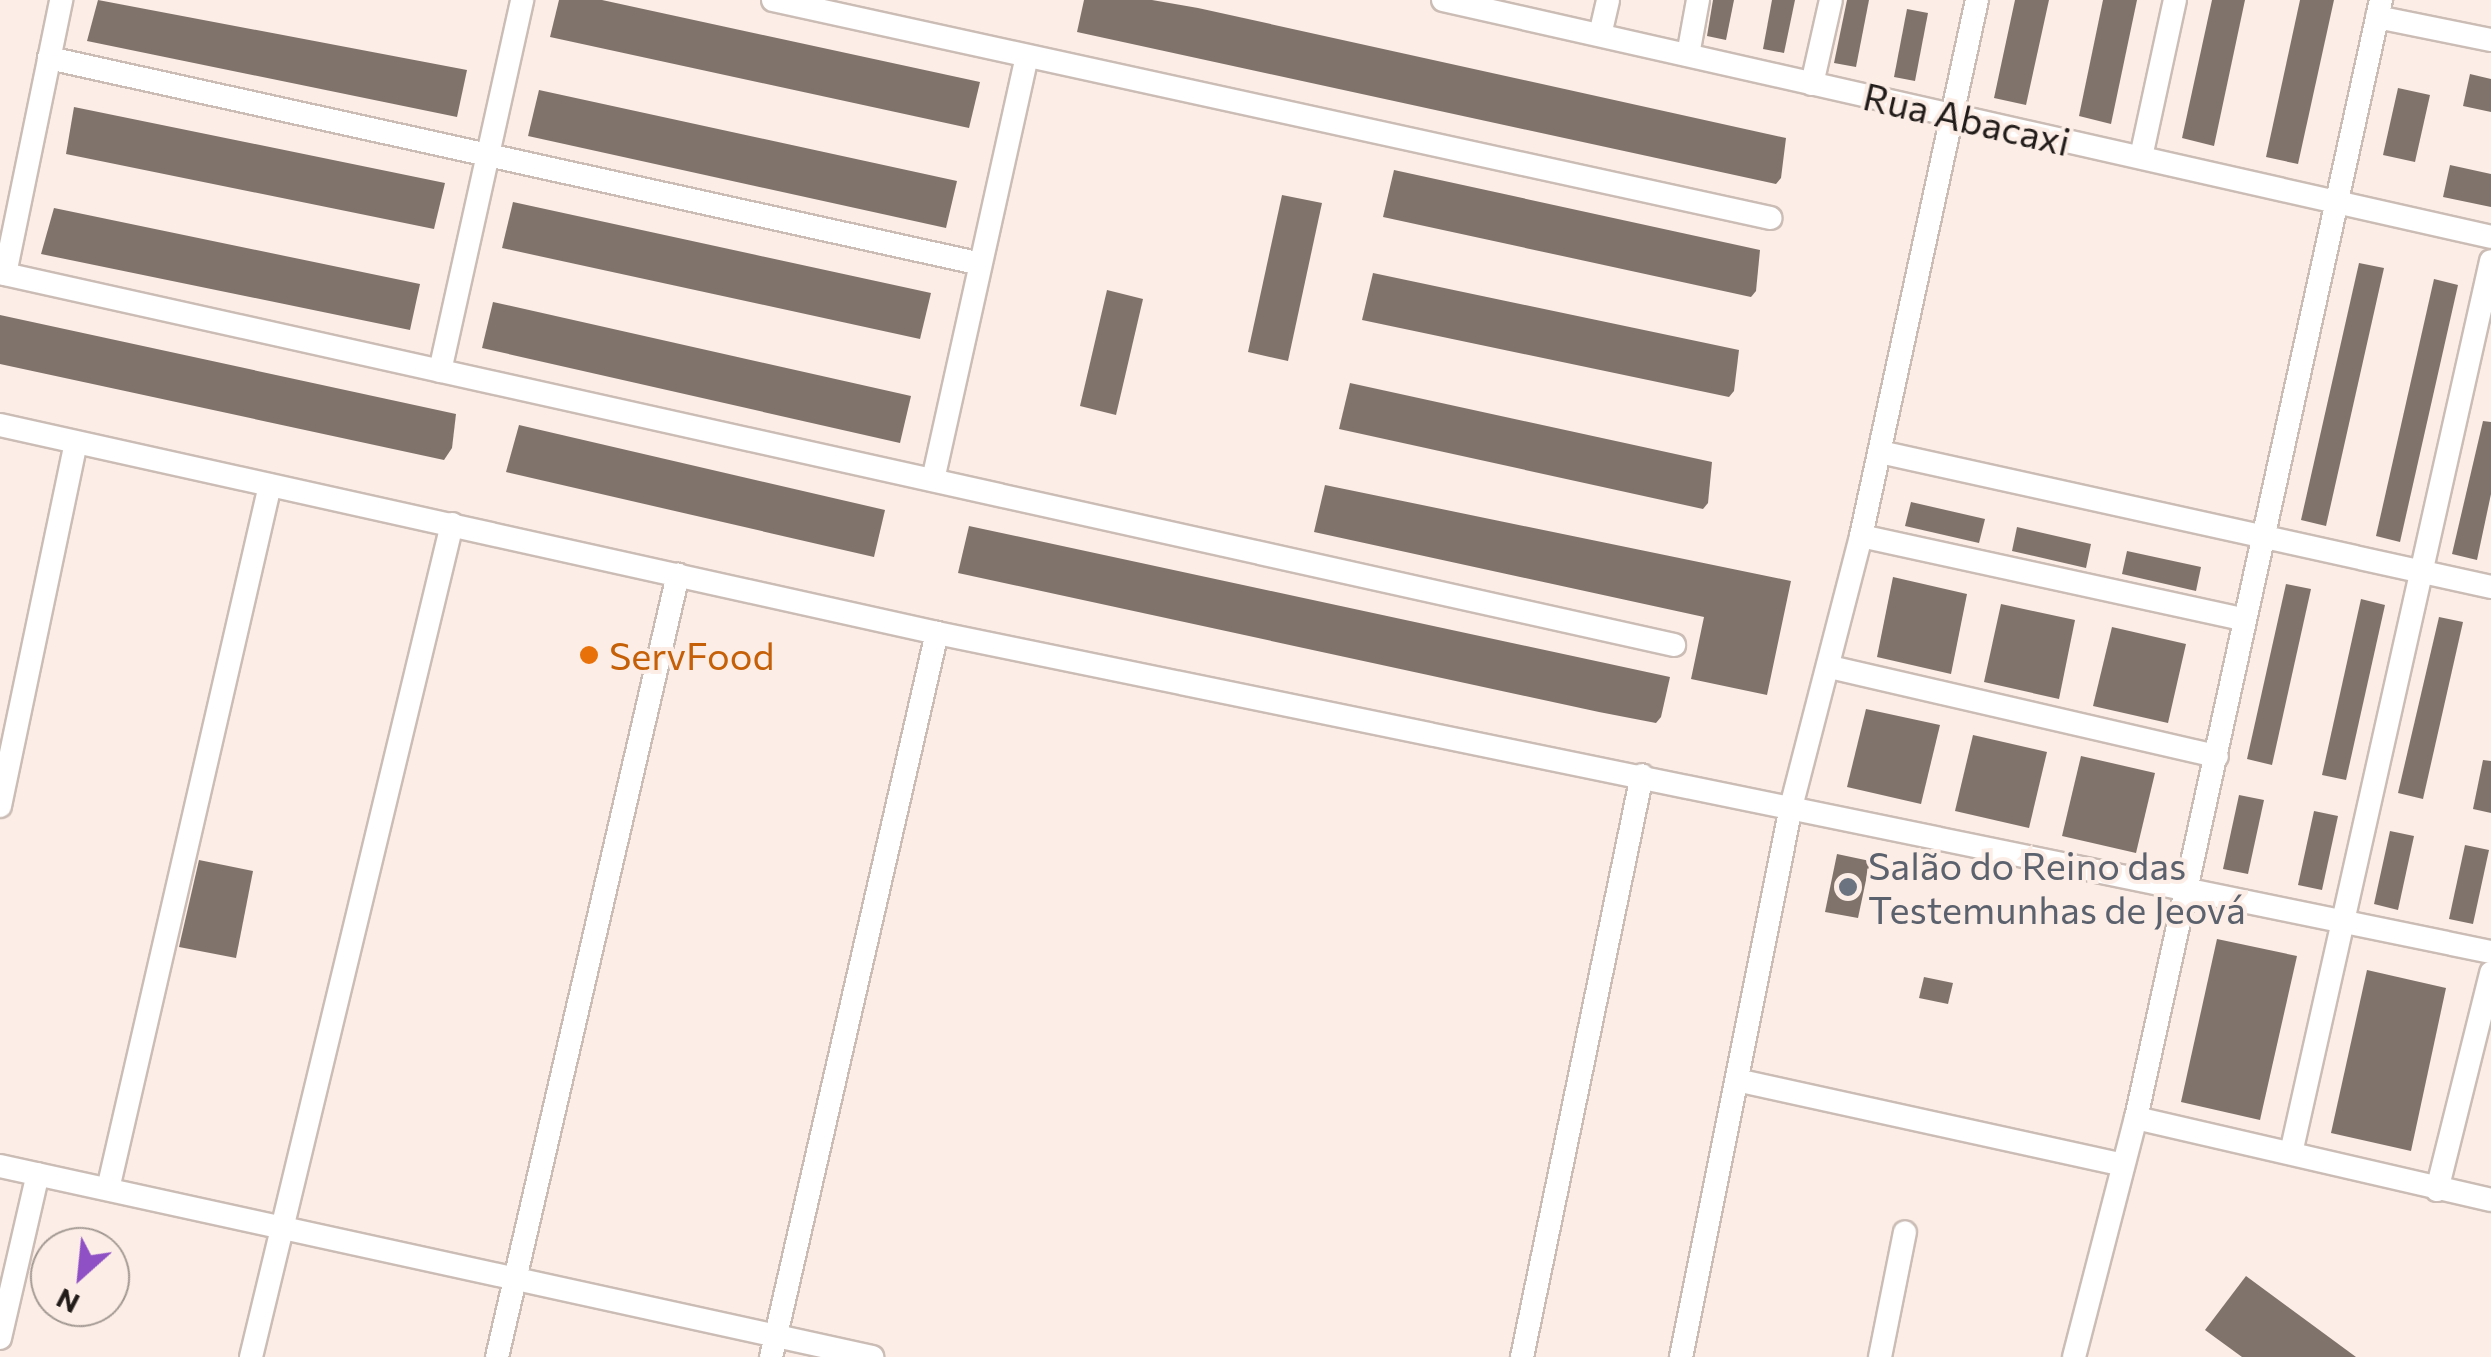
<!DOCTYPE html>
<html>
<head>
<meta charset="utf-8">
<style>
	body { margin:0 }
	#map { position:relative; width:2491px; height:1357px; overflow:hidden; background:#fceee6; font-family:Commissioner,sans-serif }
	div>[style] { position:absolute }
	[style*='--x'] { left:calc(var(--x)*1px); top:calc(var(--y)*1px); width:calc(var(--w)*1px); rotate:calc(var(--a)*1deg) }
	.building>* { inset:0; background:#80736c }
	.roads { filter:drop-shadow(2px 0 #cbbdb6) drop-shadow(-2px 0 #cbbdb6) drop-shadow(0 2px #cbbdb6) drop-shadow(0 -2px #cbbdb6) }
	.minor>* { height:22px; margin:-11px; padding:0 11px; transform-origin:11px; border-radius:11px; background:#fff }
	.dots>* { width:28px; height:28px; translate:-50% -50%; box-sizing:border-box; border:5px solid #fceee6; border-radius:50% }
	span { translate:-50% -50%; white-space:nowrap; text-align:center; line-height:1.15; -webkit-text-stroke:8px #fceee6; paint-order:stroke }
	.street-label { font-size:38px; color:#211c1a }
	.food-label { font-size:38px; color:#c56008 }
	.left { translate:0 -50%; text-align:left }
	.worship-label { font-size:38px; color:#5b616d }
	.north { position:absolute; left:30px; top:1227px; width:100px; height:100px; box-sizing:border-box; background:#fceee6; border:2px solid #a49a94; border-radius:50%; rotate:207deg; font-size:28px; font-weight:700; line-height:40px; text-align:center; color:#211c1a }
	.north::after { content:''; display:block; margin:auto; width:35px; height:45px; background:#8f50c5; clip-path:polygon(50% 0,100% 100%,50% 72%,0 100%) }
</style>
</head>
<body>
<div id="map">
	<div class="building">
		<i style="clip-path:polygon(98px 0,467px 70px,457px 117px,87px 41px)"></i>
		<i style="clip-path:polygon(559px 0,602px 0,980px 82px,969px 128px,550px 37px)"></i>
		<i style="clip-path:polygon(1084px 0,1152px 0,1198px 8px,1786px 138px,1781px 178px,1776px 184px,1077px 32px)"></i>
		<i style="clip-path:polygon(1713px 0,1734px 0,1726px 40px,1707px 36px)"></i>
		<i style="clip-path:polygon(1772px 0,1795px 0,1784px 53px,1763px 49px)"></i>
		<i style="clip-path:polygon(1847px 0,1869px 0,1856px 67px,1834px 63px)"></i>
		<i style="clip-path:polygon(2015px 0,2049px 0,2026px 105px,1994px 98px)"></i>
		<i style="clip-path:polygon(2103px 0,2137px 0,2111px 124px,2079px 116px)"></i>
		<i style="clip-path:polygon(2212px 0,2245px 0,2214px 146px,2182px 138px)"></i>
		<i style="clip-path:polygon(2300px 0,2334px 0,2298px 164px,2266px 157px)"></i>
		<i style="clip-path:polygon(1907px 9px,1928px 13px,1915px 81px,1894px 77px)"></i>
		<i style="clip-path:polygon(2470px 74px,2491px 79px,2491px 112px,2463px 106px)"></i>
		<i style="clip-path:polygon(2398px 88px,2430px 95px,2415px 162px,2383px 155px)"></i>
		<i style="clip-path:polygon(539px 90px,957px 181px,946px 228px,528px 136px)"></i>
		<i style="clip-path:polygon(74px 107px,445px 183px,434px 229px,66px 154px)"></i>
		<i style="clip-path:polygon(2450px 165px,2491px 174px,2491px 207px,2443px 197px)"></i>
		<i style="clip-path:polygon(1394px 170px,1760px 250px,1756px 291px,1751px 297px,1383px 217px)"></i>
		<i style="clip-path:polygon(1282px 195px,1322px 203px,1288px 361px,1248px 352px)"></i>
		<i style="clip-path:polygon(513px 202px,931px 293px,920px 339px,502px 248px)"></i>
		<i style="clip-path:polygon(54px 208px,420px 284px,410px 330px,41px 254px)"></i>
		<i style="clip-path:polygon(2359px 263px,2384px 268px,2326px 526px,2301px 520px)"></i>
		<i style="clip-path:polygon(1373px 273px,1739px 350px,1734px 391px,1729px 397px,1362px 320px)"></i>
		<i style="clip-path:polygon(2434px 279px,2458px 285px,2400px 542px,2376px 536px)"></i>
		<i style="clip-path:polygon(1107px 290px,1143px 299px,1116px 415px,1080px 406px)"></i>
		<i style="clip-path:polygon(493px 302px,911px 396px,900px 443px,482px 348px)"></i>
		<i style="clip-path:polygon(0 315px,456px 414px,452px 448px,444px 460px,0 364px)"></i>
		<i style="clip-path:polygon(1350px 383px,1712px 462px,1708px 503px,1703px 509px,1339px 429px)"></i>
		<i style="clip-path:polygon(2483px 421px,2491px 422px,2491px 494px,2477px 560px,2452px 554px)"></i>
		<i style="clip-path:polygon(519px 425px,885px 510px,874px 557px,506px 472px)"></i>
		<i style="clip-path:polygon(1325px 485px,1791px 581px,1767px 695px,1691px 679px,1704px 617px,1314px 532px)"></i>
		<i style="clip-path:polygon(1911px 502px,1985px 519px,1979px 543px,1905px 526px)"></i>
		<i style="clip-path:polygon(969px 526px,1670px 677px,1661px 717px,1656px 723px,1599px 712px,958px 573px)"></i>
		<i style="clip-path:polygon(2017px 527px,2091px 544px,2086px 568px,2012px 551px)"></i>
		<i style="clip-path:polygon(2127px 551px,2201px 567px,2196px 591px,2122px 574px)"></i>
		<i style="clip-path:polygon(1893px 577px,1967px 594px,1951px 674px,1877px 657px)"></i>
		<i style="clip-path:polygon(2286px 584px,2311px 589px,2272px 765px,2247px 759px)"></i>
		<i style="clip-path:polygon(2361px 599px,2385px 605px,2346px 780px,2322px 775px)"></i>
		<i style="clip-path:polygon(2001px 604px,2075px 620px,2059px 699px,1984px 682px)"></i>
		<i style="clip-path:polygon(2439px 617px,2463px 622px,2423px 799px,2398px 793px)"></i>
		<i style="clip-path:polygon(2112px 627px,2186px 644px,2168px 723px,2093px 706px)"></i>
		<i style="clip-path:polygon(1866px 709px,1940px 725px,1921px 804px,1847px 787px)"></i>
		<i style="clip-path:polygon(1973px 735px,2047px 752px,2029px 828px,1955px 811px)"></i>
		<i style="clip-path:polygon(2081px 756px,2155px 773px,2136px 853px,2062px 836px)"></i>
		<i style="clip-path:polygon(2483px 760px,2491px 761px,2491px 813px,2473px 809px)"></i>
		<i style="clip-path:polygon(2239px 795px,2264px 800px,2248px 874px,2223px 869px)"></i>
		<i style="clip-path:polygon(2314px 811px,2338px 816px,2322px 890px,2298px 885px)"></i>
		<i style="clip-path:polygon(2390px 831px,2414px 836px,2398px 910px,2374px 904px)"></i>
		<i style="clip-path:polygon(2465px 845px,2489px 850px,2473px 924px,2449px 919px)"></i>
		<i style="clip-path:polygon(1837px 854px,1870px 861px,1858px 918px,1825px 912px)"></i>
		<i style="clip-path:polygon(199px 860px,253px 871px,236px 958px,179px 947px)"></i>
		<i style="clip-path:polygon(2217px 939px,2297px 956px,2260px 1120px,2181px 1102px)"></i>
		<i style="clip-path:polygon(2367px 970px,2446px 988px,2411px 1151px,2331px 1133px)"></i>
		<i style="clip-path:polygon(1924px 977px,1953px 983px,1948px 1004px,1919px 998px)"></i>
		<i style="clip-path:polygon(2246px 1276px,2356px 1357px,2242px 1357px,2205px 1330px)"></i>
	</div>
	<div class="roads">
		<div class="minor">
			<i style="--x:773;--y:0;--w:1021;--a:12.33"></i>
			<i style="--x:1443;--y:0;--w:1074;--a:12.74"></i>
			<i style="--x:2377;--y:17;--w:116;--a:11.4"></i>
			<i style="--x:1600;--y:35;--w:36;--a:-77"></i>
			<i style="--x:1688;--y:55;--w:56;--a:-79.7"></i>
			<i style="--x:49;--y:58;--w:954;--a:12.46"></i>
			<i style="--x:1812;--y:84;--w:86;--a:-77.3"></i>
			<i style="--x:2141;--y:157;--w:161;--a:-77.8"></i>
			<i style="--x:0;--y:273;--w:1715;--a:12.53"></i>
			<i style="--x:5;--y:274;--w:280;--a:-78.4"></i>
			<i style="--x:440;--y:371;--w:380;--a:-77.5"></i>
			<i style="--x:0;--y:425;--w:960;--a:12.52"></i>
			<i style="--x:937;--y:633;--w:1586;--a:11.6"></i>
			<i style="--x:1880;--y:452;--w:626;--a:12.46"></i>
			<i style="--x:933;--y:480;--w:434;--a:-77.5"></i>
			<i style="--x:1861;--y:536;--w:391;--a:12.3"></i>
			<i style="--x:1830;--y:667;--w:397;--a:13"></i>
			<i style="--x:0;--y:806;--w:371;--a:-78.2"></i>
			<i style="--x:1737;--y:1080;--w:392;--a:12.4"></i>
			<i style="--x:2136;--y:1118;--w:364;--a:13"></i>
			<i style="--x:2291;--y:1153;--w:914;--a:-77.36"></i>
			<i style="--x:0;--y:1166;--w:893;--a:12.35"></i>
			<i style="--x:108;--y:1189;--w:722;--a:-77.04"></i>
			<i style="--x:2437;--y:1190;--w:224;--a:-76"></i>
			<i style="--x:0;--y:1338;--w:168;--a:-77"></i>
			<i style="--x:251;--y:1357;--w:857;--a:-76.43"></i>
			<i style="--x:497;--y:1357;--w:803;--a:-76.97"></i>
			<i style="--x:771;--y:1357;--w:743;--a:-77.09"></i>
			<i style="--x:1522;--y:1357;--w:594;--a:-78.35"></i>
			<i style="--x:1681;--y:1357;--w:561;--a:-78.69"></i>
			<i style="--x:1791;--y:807;--w:280;--a:-75.5"></i>
			<i style="--x:1861;--y:536;--w:548;--a:-77.79"></i>
			<i style="--x:1880;--y:1357;--w:127;--a:-78.7"></i>
			<i style="--x:2074;--y:1357;--w:247;--a:-75.5"></i>
			<i style="--x:2136;--y:1118;--w:1145;--a:-77.64"></i>
		</div>
	</div>
	<div class="dots">
		<i style="left:589px;top:655px;background:#e8710a"></i>
		<i style="left:1848px;top:887px;background:#6b7280"></i>
	</div>
	<div class="street-label">
		<span style="left:1967px;top:118px;rotate:13deg">Rua Abacaxi</span>
	</div>
	<div class="food-label">
		<span class="left" style="left:609px;top:655px">ServFood</span>
	</div>
	<div class="worship-label">
		<span class="left" style="left:1868px;top:887px">Salão do Reino das<br>Testemunhas de Jeová</span>
	</div>
	<div class="north">N</div>
</div>
</body>
</html>
